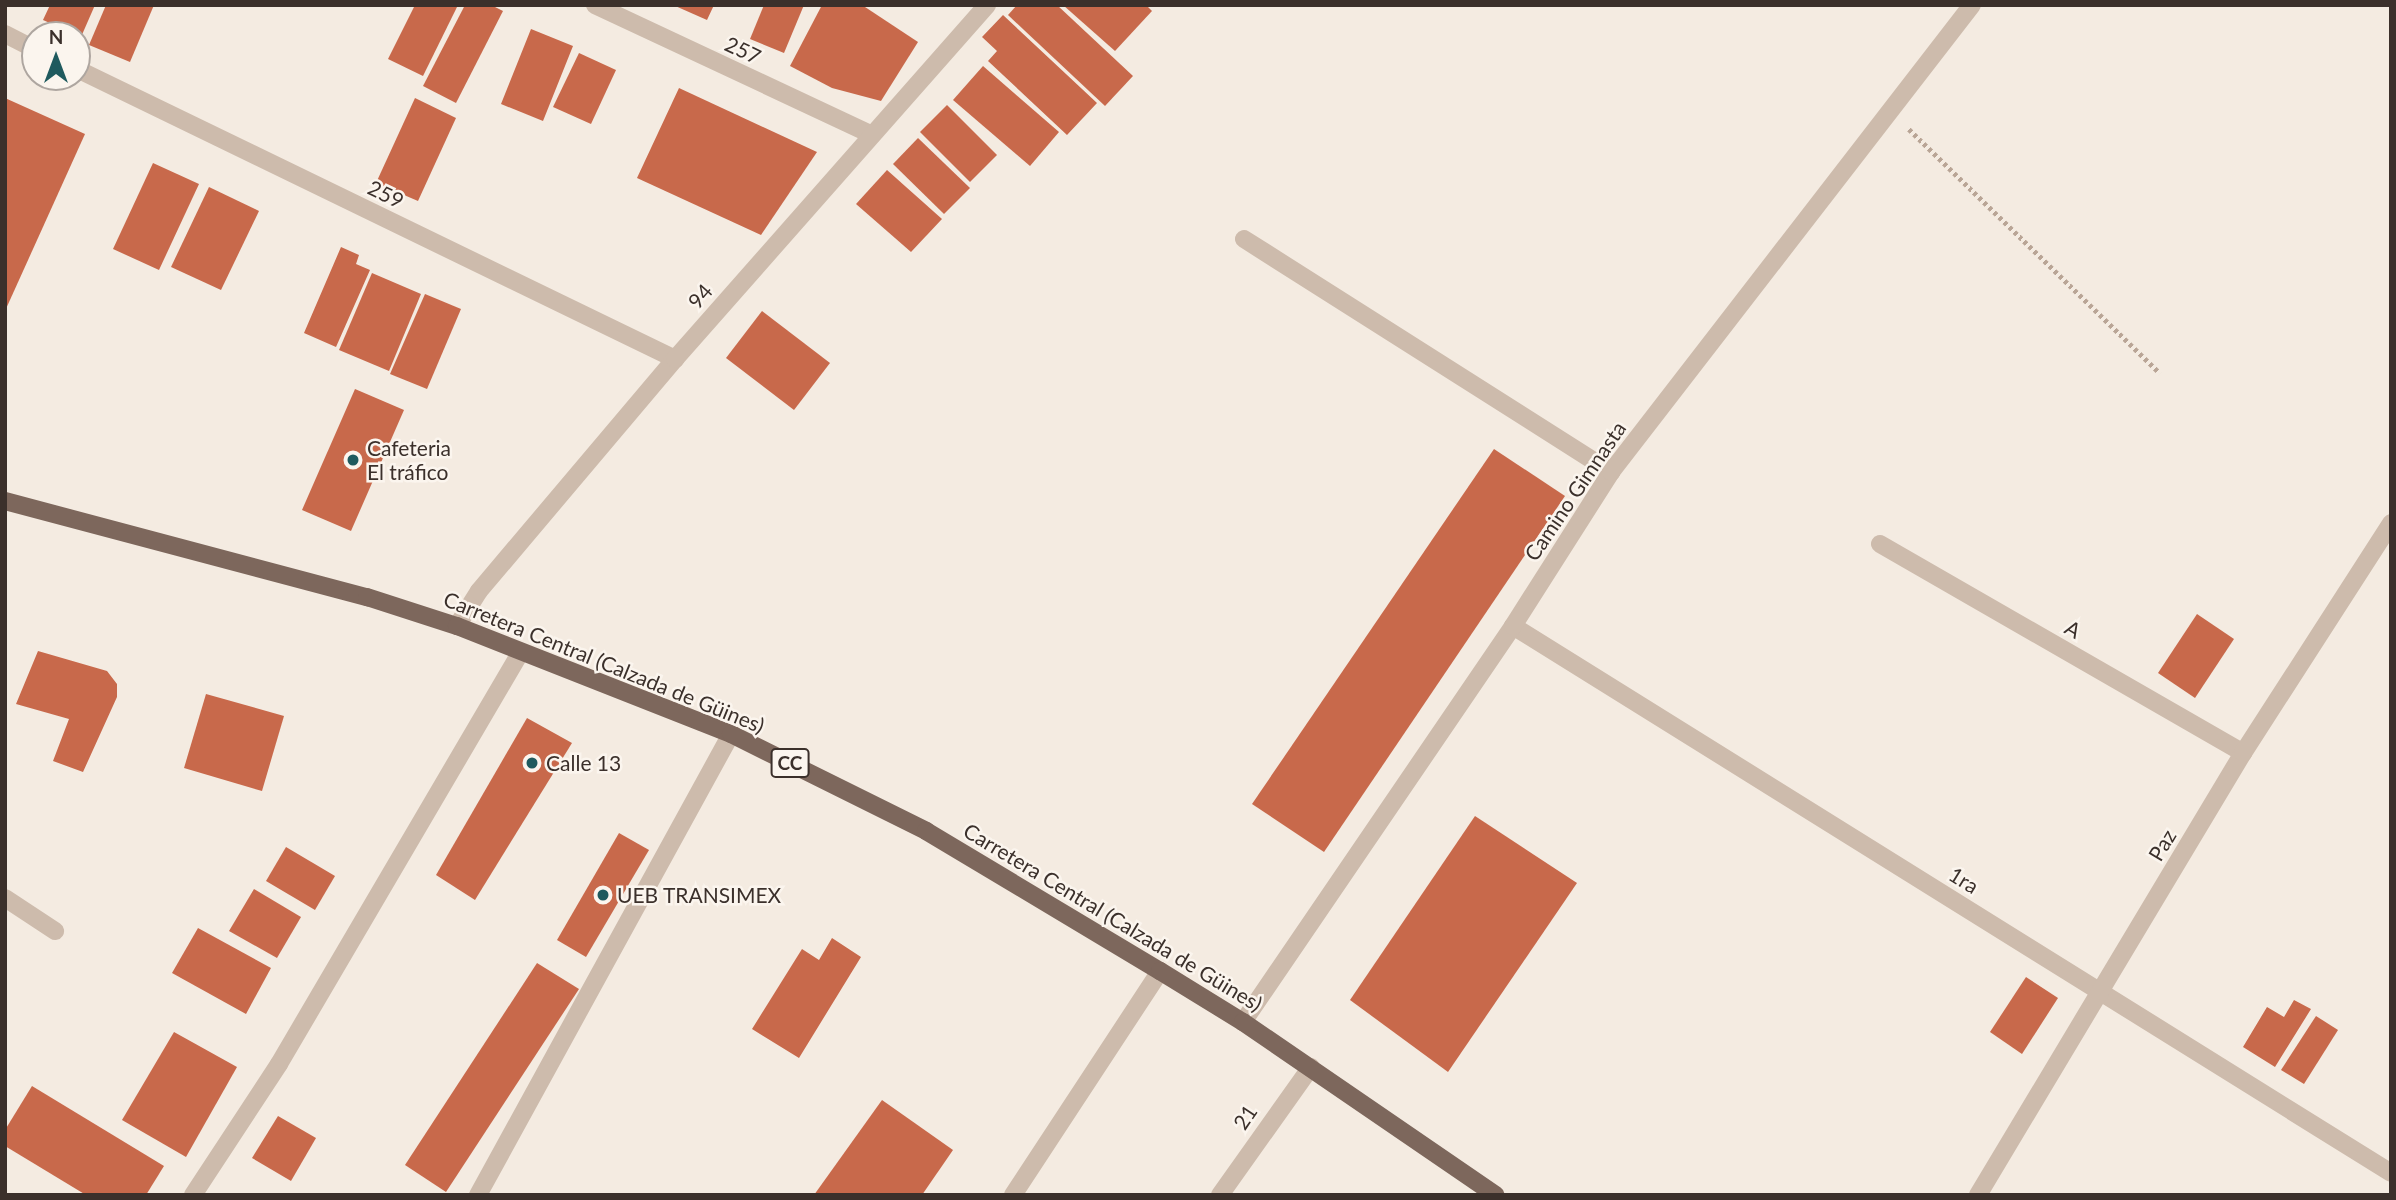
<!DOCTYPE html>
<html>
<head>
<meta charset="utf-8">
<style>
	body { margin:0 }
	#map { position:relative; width:2396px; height:1200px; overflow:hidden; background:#f4ebe1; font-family:Lato,sans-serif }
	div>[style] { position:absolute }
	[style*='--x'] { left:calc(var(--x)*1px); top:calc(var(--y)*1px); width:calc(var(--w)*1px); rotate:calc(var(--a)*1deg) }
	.building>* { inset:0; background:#c8694b }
	.path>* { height:4.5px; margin-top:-2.25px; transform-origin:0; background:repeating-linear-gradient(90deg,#b9a596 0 3.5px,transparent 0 7px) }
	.lane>* { height:18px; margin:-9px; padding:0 9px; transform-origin:9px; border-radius:9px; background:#cdbbac }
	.street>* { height:18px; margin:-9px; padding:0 9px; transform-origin:9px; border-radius:9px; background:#cdbbac }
	.primary>* { height:18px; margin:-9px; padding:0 9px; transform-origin:9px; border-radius:9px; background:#7d675c }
	.dots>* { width:19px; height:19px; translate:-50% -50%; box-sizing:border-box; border:4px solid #fbf5ee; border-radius:50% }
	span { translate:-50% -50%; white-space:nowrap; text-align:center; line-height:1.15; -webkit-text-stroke:5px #fbf5ee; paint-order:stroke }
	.shield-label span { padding:2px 5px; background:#fbf5ee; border:2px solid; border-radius:5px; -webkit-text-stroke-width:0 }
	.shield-label { font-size:19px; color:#3b302b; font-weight:700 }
	.street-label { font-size:21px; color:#3b302b }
	.poi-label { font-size:21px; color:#3b302b }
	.left { translate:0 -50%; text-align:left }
	.frame { position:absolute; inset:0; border:7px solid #3b302b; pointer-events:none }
	.north { position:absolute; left:21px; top:21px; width:70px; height:70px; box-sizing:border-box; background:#fbf5ee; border:2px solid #aea6a0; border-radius:50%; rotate:0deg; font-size:19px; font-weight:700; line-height:28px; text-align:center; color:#3b302b }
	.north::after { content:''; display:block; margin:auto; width:24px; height:32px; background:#1f5a5e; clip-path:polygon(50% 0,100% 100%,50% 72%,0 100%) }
</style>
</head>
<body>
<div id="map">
	<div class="building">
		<i style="clip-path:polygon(50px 5px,95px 5px,81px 37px,43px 20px)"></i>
		<i style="clip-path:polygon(106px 5px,154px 5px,130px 62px,89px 45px)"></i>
		<i style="clip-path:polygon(415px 5px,458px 5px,423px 76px,388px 59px)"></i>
		<i style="clip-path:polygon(465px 5px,491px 5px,503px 11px,456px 103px,423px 86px)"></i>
		<i style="clip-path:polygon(673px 5px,714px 5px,707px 20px)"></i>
		<i style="clip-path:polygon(764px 5px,804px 5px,784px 53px,750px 39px)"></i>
		<i style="clip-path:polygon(822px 5px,862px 5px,918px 42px,881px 101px,832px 88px,790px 66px)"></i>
		<i style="clip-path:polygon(1017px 5px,1057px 5px,1133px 76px,1105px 106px,1008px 15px)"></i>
		<i style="clip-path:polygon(1063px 5px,1146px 5px,1152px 11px,1115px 51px)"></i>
		<i style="clip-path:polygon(1003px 15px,1097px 103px,1067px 135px,988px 61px,997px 51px,982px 37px)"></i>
		<i style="clip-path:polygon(531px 29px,573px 46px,543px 121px,501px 104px)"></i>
		<i style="clip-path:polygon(579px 53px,616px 70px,591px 124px,553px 107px)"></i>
		<i style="clip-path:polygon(983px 66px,1059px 132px,1030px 166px,953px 100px)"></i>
		<i style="clip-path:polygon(679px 88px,817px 152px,761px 235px,637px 178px)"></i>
		<i style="clip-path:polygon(5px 98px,85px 134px,5px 311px)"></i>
		<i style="clip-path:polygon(415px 98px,456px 118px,418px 201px,376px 183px)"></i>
		<i style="clip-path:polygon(947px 105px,997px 155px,970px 182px,920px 132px)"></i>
		<i style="clip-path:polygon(918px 138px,970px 188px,944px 214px,893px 164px)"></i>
		<i style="clip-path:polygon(153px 163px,199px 184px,159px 270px,113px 249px)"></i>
		<i style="clip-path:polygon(887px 170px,942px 219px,911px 252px,856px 204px)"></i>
		<i style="clip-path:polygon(209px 187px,259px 211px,221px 290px,171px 267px)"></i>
		<i style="clip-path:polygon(341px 247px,359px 255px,356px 264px,370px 270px,336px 347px,304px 333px)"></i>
		<i style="clip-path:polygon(372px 273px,421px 294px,389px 371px,339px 350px)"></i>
		<i style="clip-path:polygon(425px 294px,461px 309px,427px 389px,390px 374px)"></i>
		<i style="clip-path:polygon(762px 311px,830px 363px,794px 410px,726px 358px)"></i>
		<i style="clip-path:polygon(355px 389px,404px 410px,351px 531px,302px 510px)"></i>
		<i style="clip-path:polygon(1494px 449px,1565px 496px,1324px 852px,1252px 804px)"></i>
		<i style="clip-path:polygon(2197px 614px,2234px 639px,2195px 698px,2158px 673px)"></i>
		<i style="clip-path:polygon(38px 651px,107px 671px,117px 684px,117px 697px,83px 772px,53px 761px,69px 719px,16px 704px)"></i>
		<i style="clip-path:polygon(206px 694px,284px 716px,262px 791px,184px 768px)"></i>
		<i style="clip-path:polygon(527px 718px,572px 743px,475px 900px,436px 875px)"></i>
		<i style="clip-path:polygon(1475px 816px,1577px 883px,1448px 1072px,1350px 1000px)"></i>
		<i style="clip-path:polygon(619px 833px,649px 850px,586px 957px,557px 940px)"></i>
		<i style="clip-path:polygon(286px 847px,335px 876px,315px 910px,266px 881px)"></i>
		<i style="clip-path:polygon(254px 889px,301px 917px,277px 958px,229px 931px)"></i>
		<i style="clip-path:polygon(198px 928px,271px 968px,246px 1014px,172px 973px)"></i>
		<i style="clip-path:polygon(832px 938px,861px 957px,799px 1058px,752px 1029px,802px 949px,819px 960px)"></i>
		<i style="clip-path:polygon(537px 963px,579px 989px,446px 1192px,405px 1165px)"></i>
		<i style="clip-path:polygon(2026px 977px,2058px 998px,2022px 1054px,1990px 1032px)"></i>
		<i style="clip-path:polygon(2294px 1000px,2311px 1009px,2275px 1067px,2243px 1047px,2267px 1007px,2284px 1017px)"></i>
		<i style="clip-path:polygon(2316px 1016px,2338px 1030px,2304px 1084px,2281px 1070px)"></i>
		<i style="clip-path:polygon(174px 1032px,237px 1067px,186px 1157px,122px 1120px)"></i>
		<i style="clip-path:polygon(32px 1086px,164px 1166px,146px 1195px,86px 1195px,5px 1146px,5px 1130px)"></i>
		<i style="clip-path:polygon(882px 1100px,953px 1150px,922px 1195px,814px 1195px)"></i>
		<i style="clip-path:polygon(278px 1116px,316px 1138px,291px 1181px,252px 1158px)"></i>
	</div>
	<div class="path">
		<i style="--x:1909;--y:129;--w:350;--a:44.2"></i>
	</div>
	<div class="lane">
		<i style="--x:1244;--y:239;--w:435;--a:32.4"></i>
		<i style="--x:5;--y:898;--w:60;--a:33.4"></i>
		<i style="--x:478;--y:1195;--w:526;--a:-61.24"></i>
		<i style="--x:1013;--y:1195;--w:268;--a:-56.7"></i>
		<i style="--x:1220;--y:1195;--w:157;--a:-54.6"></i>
	</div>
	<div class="street">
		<i style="--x:595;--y:5;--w:306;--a:25.1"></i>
		<i style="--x:5;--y:34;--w:34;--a:27"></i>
		<i style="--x:77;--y:69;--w:665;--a:25.87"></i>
		<i style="--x:1880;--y:544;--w:419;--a:29.9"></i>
		<i style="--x:457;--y:626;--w:41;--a:-57.8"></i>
		<i style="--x:479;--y:591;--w:304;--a:-49.8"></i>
		<i style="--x:675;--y:359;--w:472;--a:-48.6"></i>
		<i style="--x:1513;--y:626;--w:1034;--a:31.92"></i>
		<i style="--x:1243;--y:1022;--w:479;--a:-55.7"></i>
		<i style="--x:1513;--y:626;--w:183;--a:-57.5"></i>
		<i style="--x:1611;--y:472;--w:590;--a:-52.3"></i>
		<i style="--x:193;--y:1195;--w:157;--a:-56.7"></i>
		<i style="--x:279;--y:1064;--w:478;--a:-59.6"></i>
		<i style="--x:1978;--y:1195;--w:515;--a:-59.06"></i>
		<i style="--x:2243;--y:753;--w:274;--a:-57.2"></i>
	</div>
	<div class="primary">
		<i style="--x:5;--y:501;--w:375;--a:14.9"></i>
		<i style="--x:367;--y:597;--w:95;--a:17.9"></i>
		<i style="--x:457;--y:626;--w:295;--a:21.5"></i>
		<i style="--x:731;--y:734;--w:218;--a:26.4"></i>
		<i style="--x:926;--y:831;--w:273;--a:30.9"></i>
		<i style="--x:1160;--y:971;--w:97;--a:31.6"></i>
		<i style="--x:1243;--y:1022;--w:306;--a:34.4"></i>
	</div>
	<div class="dots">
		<i style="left:353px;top:460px;background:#1f5a5e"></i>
		<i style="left:532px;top:763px;background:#1f5a5e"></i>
		<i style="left:603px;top:895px;background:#1f5a5e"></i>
	</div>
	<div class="shield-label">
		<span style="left:790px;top:763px">CC</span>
	</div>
	<div class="street-label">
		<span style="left:743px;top:50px;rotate:25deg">257</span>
		<span style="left:386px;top:194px;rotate:26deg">259</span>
		<span style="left:700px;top:296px;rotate:-49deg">94</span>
		<span style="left:1575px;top:491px;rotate:-56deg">Camino Gimnasta</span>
		<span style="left:2073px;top:629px;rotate:30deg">A</span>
		<span style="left:604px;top:662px;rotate:22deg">Carretera Central (Calzada de Güines)</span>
		<span style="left:2162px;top:845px;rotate:-59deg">Paz</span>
		<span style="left:1964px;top:880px;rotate:32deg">1ra</span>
		<span style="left:1113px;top:917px;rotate:31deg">Carretera Central (Calzada de Güines)</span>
		<span style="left:1245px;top:1117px;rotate:-56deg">21</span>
	</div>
	<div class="poi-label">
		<span class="left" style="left:367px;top:460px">Cafeteria<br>El tráfico</span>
		<span class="left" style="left:546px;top:763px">Calle 13</span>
		<span class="left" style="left:617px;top:895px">UEB TRANSIMEX</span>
	</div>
	<div class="frame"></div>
	<div class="north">N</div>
</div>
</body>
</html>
